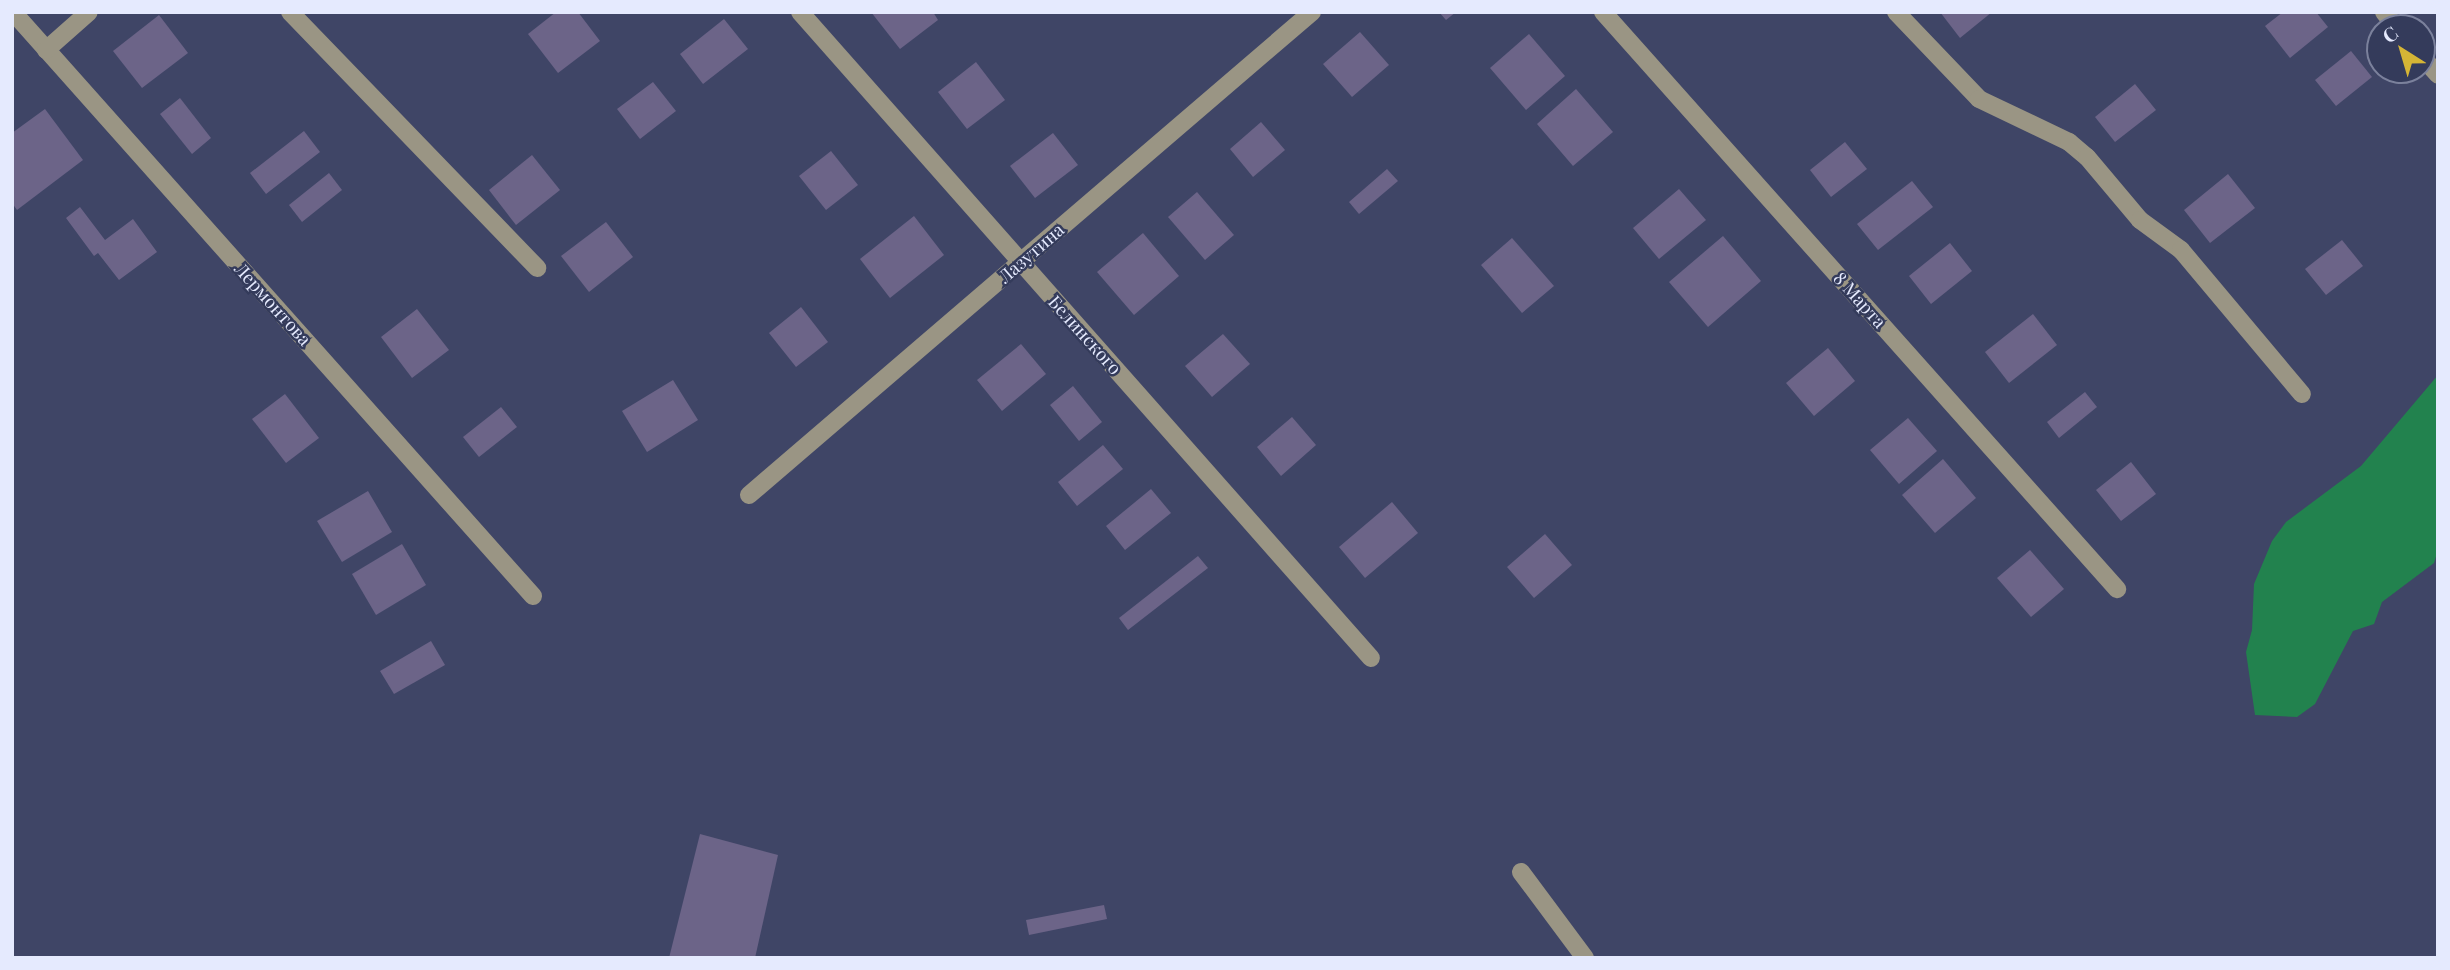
<!DOCTYPE html>
<html>
<head>
<meta charset="utf-8">
<style>
	body { margin:0 }
	#map { position:relative; width:2450px; height:970px; overflow:hidden; background:#3f4566; font-family:"Playfair Display",serif }
	div>[style] { position:absolute }
	[style*='--x'] { left:calc(var(--x)*1px); top:calc(var(--y)*1px); width:calc(var(--w)*1px); rotate:calc(var(--a)*1deg) }
	.water>* { inset:0; background:#22824e }
	.building>* { inset:0; background:#6c6488 }
	.minor>* { height:18px; margin:-9px; padding:0 9px; transform-origin:9px; border-radius:9px; background:#9a9584 }
	span { translate:-50% -50%; white-space:nowrap; text-align:center; line-height:1.15; -webkit-text-stroke:5px #343b5b; paint-order:stroke }
	.street-label { font-size:18px; color:#e5eafe }
	.frame { position:absolute; inset:0; border:14px solid #e5eafe; pointer-events:none }
	.north { position:absolute; left:2366px; top:14px; width:70px; height:70px; box-sizing:border-box; background:#343b5b; border:2px solid #7b819c; border-radius:50%; rotate:323deg; font-size:19px; font-weight:700; line-height:28px; text-align:center; color:#e5eafe }
	.north::after { content:''; display:block; margin:auto; width:24px; height:32px; background:#d5b535; clip-path:polygon(50% 0,100% 100%,50% 72%,0 100%) }
</style>
</head>
<body>
<div id="map">
	<div class="water">
		<i style="clip-path:polygon(2438px 375px,2438px 550px,2434px 563px,2382px 602px,2374px 624px,2353px 631px,2315px 704px,2297px 717px,2255px 715px,2246px 652px,2252px 630px,2254px 584px,2272px 541px,2286px 522px,2361px 466px)"></i>
	</div>
	<div class="building">
		<i style="clip-path:polygon(556px 12px,578px 12px,600px 41px,558px 73px,528px 34px)"></i>
		<i style="clip-path:polygon(871px 12px,933px 12px,938px 20px,900px 49px)"></i>
		<i style="clip-path:polygon(1439px 12px,1456px 12px,1446px 20px)"></i>
		<i style="clip-path:polygon(1940px 12px,1992px 12px,1960px 38px)"></i>
		<i style="clip-path:polygon(2283px 12px,2316px 12px,2328px 27px,2290px 58px,2265px 26px)"></i>
		<i style="clip-path:polygon(159px 15px,188px 53px,142px 88px,113px 51px)"></i>
		<i style="clip-path:polygon(724px 19px,748px 49px,703px 84px,680px 54px)"></i>
		<i style="clip-path:polygon(1360px 32px,1389px 65px,1352px 97px,1323px 64px)"></i>
		<i style="clip-path:polygon(1529px 34px,1565px 76px,1526px 110px,1490px 68px)"></i>
		<i style="clip-path:polygon(2351px 51px,2372px 77px,2336px 106px,2315px 80px)"></i>
		<i style="clip-path:polygon(976px 62px,1005px 100px,967px 129px,938px 92px)"></i>
		<i style="clip-path:polygon(653px 82px,676px 111px,640px 139px,617px 109px)"></i>
		<i style="clip-path:polygon(2135px 84px,2156px 110px,2115px 142px,2095px 117px)"></i>
		<i style="clip-path:polygon(1576px 89px,1613px 132px,1573px 166px,1537px 124px)"></i>
		<i style="clip-path:polygon(180px 98px,211px 138px,192px 154px,160px 114px)"></i>
		<i style="clip-path:polygon(45px 109px,83px 160px,17px 210px,12px 203px,12px 133px)"></i>
		<i style="clip-path:polygon(1261px 122px,1285px 150px,1253px 177px,1230px 149px)"></i>
		<i style="clip-path:polygon(304px 131px,320px 152px,266px 194px,250px 173px)"></i>
		<i style="clip-path:polygon(1053px 133px,1078px 165px,1035px 198px,1010px 166px)"></i>
		<i style="clip-path:polygon(1845px 142px,1867px 169px,1831px 197px,1810px 170px)"></i>
		<i style="clip-path:polygon(831px 151px,858px 185px,826px 210px,799px 176px)"></i>
		<i style="clip-path:polygon(532px 155px,560px 190px,516px 225px,489px 190px)"></i>
		<i style="clip-path:polygon(1387px 169px,1398px 181px,1359px 214px,1349px 202px)"></i>
		<i style="clip-path:polygon(329px 173px,342px 190px,302px 222px,289px 205px)"></i>
		<i style="clip-path:polygon(2228px 174px,2255px 208px,2210px 243px,2184px 210px)"></i>
		<i style="clip-path:polygon(1912px 181px,1933px 207px,1878px 250px,1857px 224px)"></i>
		<i style="clip-path:polygon(1679px 189px,1706px 220px,1659px 259px,1633px 228px)"></i>
		<i style="clip-path:polygon(1197px 192px,1234px 235px,1205px 260px,1168px 217px)"></i>
		<i style="clip-path:polygon(80px 207px,105px 240px,133px 219px,157px 252px,119px 280px,98px 253px,94px 256px,66px 218px)"></i>
		<i style="clip-path:polygon(914px 216px,944px 255px,890px 298px,860px 259px)"></i>
		<i style="clip-path:polygon(606px 222px,633px 257px,589px 292px,561px 256px)"></i>
		<i style="clip-path:polygon(1143px 233px,1179px 276px,1134px 315px,1097px 272px)"></i>
		<i style="clip-path:polygon(1723px 236px,1761px 281px,1708px 327px,1669px 282px)"></i>
		<i style="clip-path:polygon(1512px 238px,1554px 286px,1522px 313px,1481px 265px)"></i>
		<i style="clip-path:polygon(2342px 240px,2363px 266px,2326px 295px,2305px 269px)"></i>
		<i style="clip-path:polygon(1950px 243px,1972px 271px,1931px 304px,1909px 276px)"></i>
		<i style="clip-path:polygon(801px 307px,828px 342px,796px 367px,769px 333px)"></i>
		<i style="clip-path:polygon(417px 309px,449px 350px,412px 378px,381px 337px)"></i>
		<i style="clip-path:polygon(2033px 314px,2057px 345px,2009px 383px,1985px 352px)"></i>
		<i style="clip-path:polygon(1223px 334px,1250px 364px,1212px 397px,1185px 366px)"></i>
		<i style="clip-path:polygon(1021px 344px,1046px 374px,1002px 411px,977px 380px)"></i>
		<i style="clip-path:polygon(1828px 348px,1855px 381px,1814px 416px,1786px 383px)"></i>
		<i style="clip-path:polygon(673px 380px,698px 420px,647px 452px,622px 411px)"></i>
		<i style="clip-path:polygon(1073px 386px,1102px 422px,1079px 441px,1050px 405px)"></i>
		<i style="clip-path:polygon(2085px 392px,2097px 407px,2059px 438px,2047px 422px)"></i>
		<i style="clip-path:polygon(285px 394px,319px 438px,286px 463px,252px 419px)"></i>
		<i style="clip-path:polygon(501px 407px,517px 427px,479px 457px,463px 437px)"></i>
		<i style="clip-path:polygon(1292px 417px,1316px 445px,1281px 476px,1257px 447px)"></i>
		<i style="clip-path:polygon(1908px 418px,1937px 451px,1899px 484px,1870px 450px)"></i>
		<i style="clip-path:polygon(1103px 445px,1123px 469px,1077px 506px,1058px 482px)"></i>
		<i style="clip-path:polygon(1943px 459px,1976px 498px,1935px 533px,1902px 495px)"></i>
		<i style="clip-path:polygon(2131px 462px,2156px 494px,2121px 521px,2096px 490px)"></i>
		<i style="clip-path:polygon(1151px 489px,1171px 513px,1125px 550px,1106px 526px)"></i>
		<i style="clip-path:polygon(368px 491px,392px 532px,342px 562px,317px 521px)"></i>
		<i style="clip-path:polygon(1392px 502px,1418px 533px,1365px 578px,1339px 547px)"></i>
		<i style="clip-path:polygon(1545px 534px,1572px 565px,1534px 598px,1507px 567px)"></i>
		<i style="clip-path:polygon(402px 544px,426px 585px,376px 615px,352px 574px)"></i>
		<i style="clip-path:polygon(2030px 550px,2064px 589px,2031px 617px,1997px 578px)"></i>
		<i style="clip-path:polygon(1198px 556px,1208px 568px,1128px 630px,1119px 618px)"></i>
		<i style="clip-path:polygon(431px 641px,445px 665px,394px 694px,380px 671px)"></i>
		<i style="clip-path:polygon(700px 834px,778px 855px,755px 958px,669px 958px)"></i>
		<i style="clip-path:polygon(1104px 905px,1107px 919px,1029px 935px,1026px 920px)"></i>
	</div>
	<div class="minor">
		<i style="--x:13;--y:12;--w:782;--a:48.32"></i>
		<i style="--x:290;--y:12;--w:356;--a:46"></i>
		<i style="--x:800;--y:12;--w:862;--a:48.53"></i>
		<i style="--x:1603;--y:12;--w:773;--a:48.3"></i>
		<i style="--x:1896;--y:12;--w:120;--a:46.3"></i>
		<i style="--x:1979;--y:99;--w:100;--a:25.5"></i>
		<i style="--x:2069;--y:142;--w:23;--a:40"></i>
		<i style="--x:2087;--y:157;--w:82;--a:49.9"></i>
		<i style="--x:2140;--y:220;--w:51;--a:36.2"></i>
		<i style="--x:2181;--y:250;--w:188;--a:50"></i>
		<i style="--x:2384;--y:12;--w:21;--a:51"></i>
		<i style="--x:46;--y:50;--w:57;--a:-41.5"></i>
		<i style="--x:2422;--y:57;--w:24;--a:48"></i>
		<i style="--x:749;--y:495;--w:742;--a:-40.63"></i>
		<i style="--x:1521;--y:872;--w:107;--a:53.3"></i>
	</div>
	<div class="street-label">
		<span style="left:1031px;top:253px;rotate:-41deg">Лазутина</span>
		<span style="left:1860px;top:300px;rotate:48deg">8 Марта</span>
		<span style="left:273px;top:304px;rotate:48deg">Лермонтова</span>
		<span style="left:1085px;top:335px;rotate:48deg">Белинского</span>
	</div>
	<div class="frame"></div>
	<div class="north">С</div>
</div>
</body>
</html>
